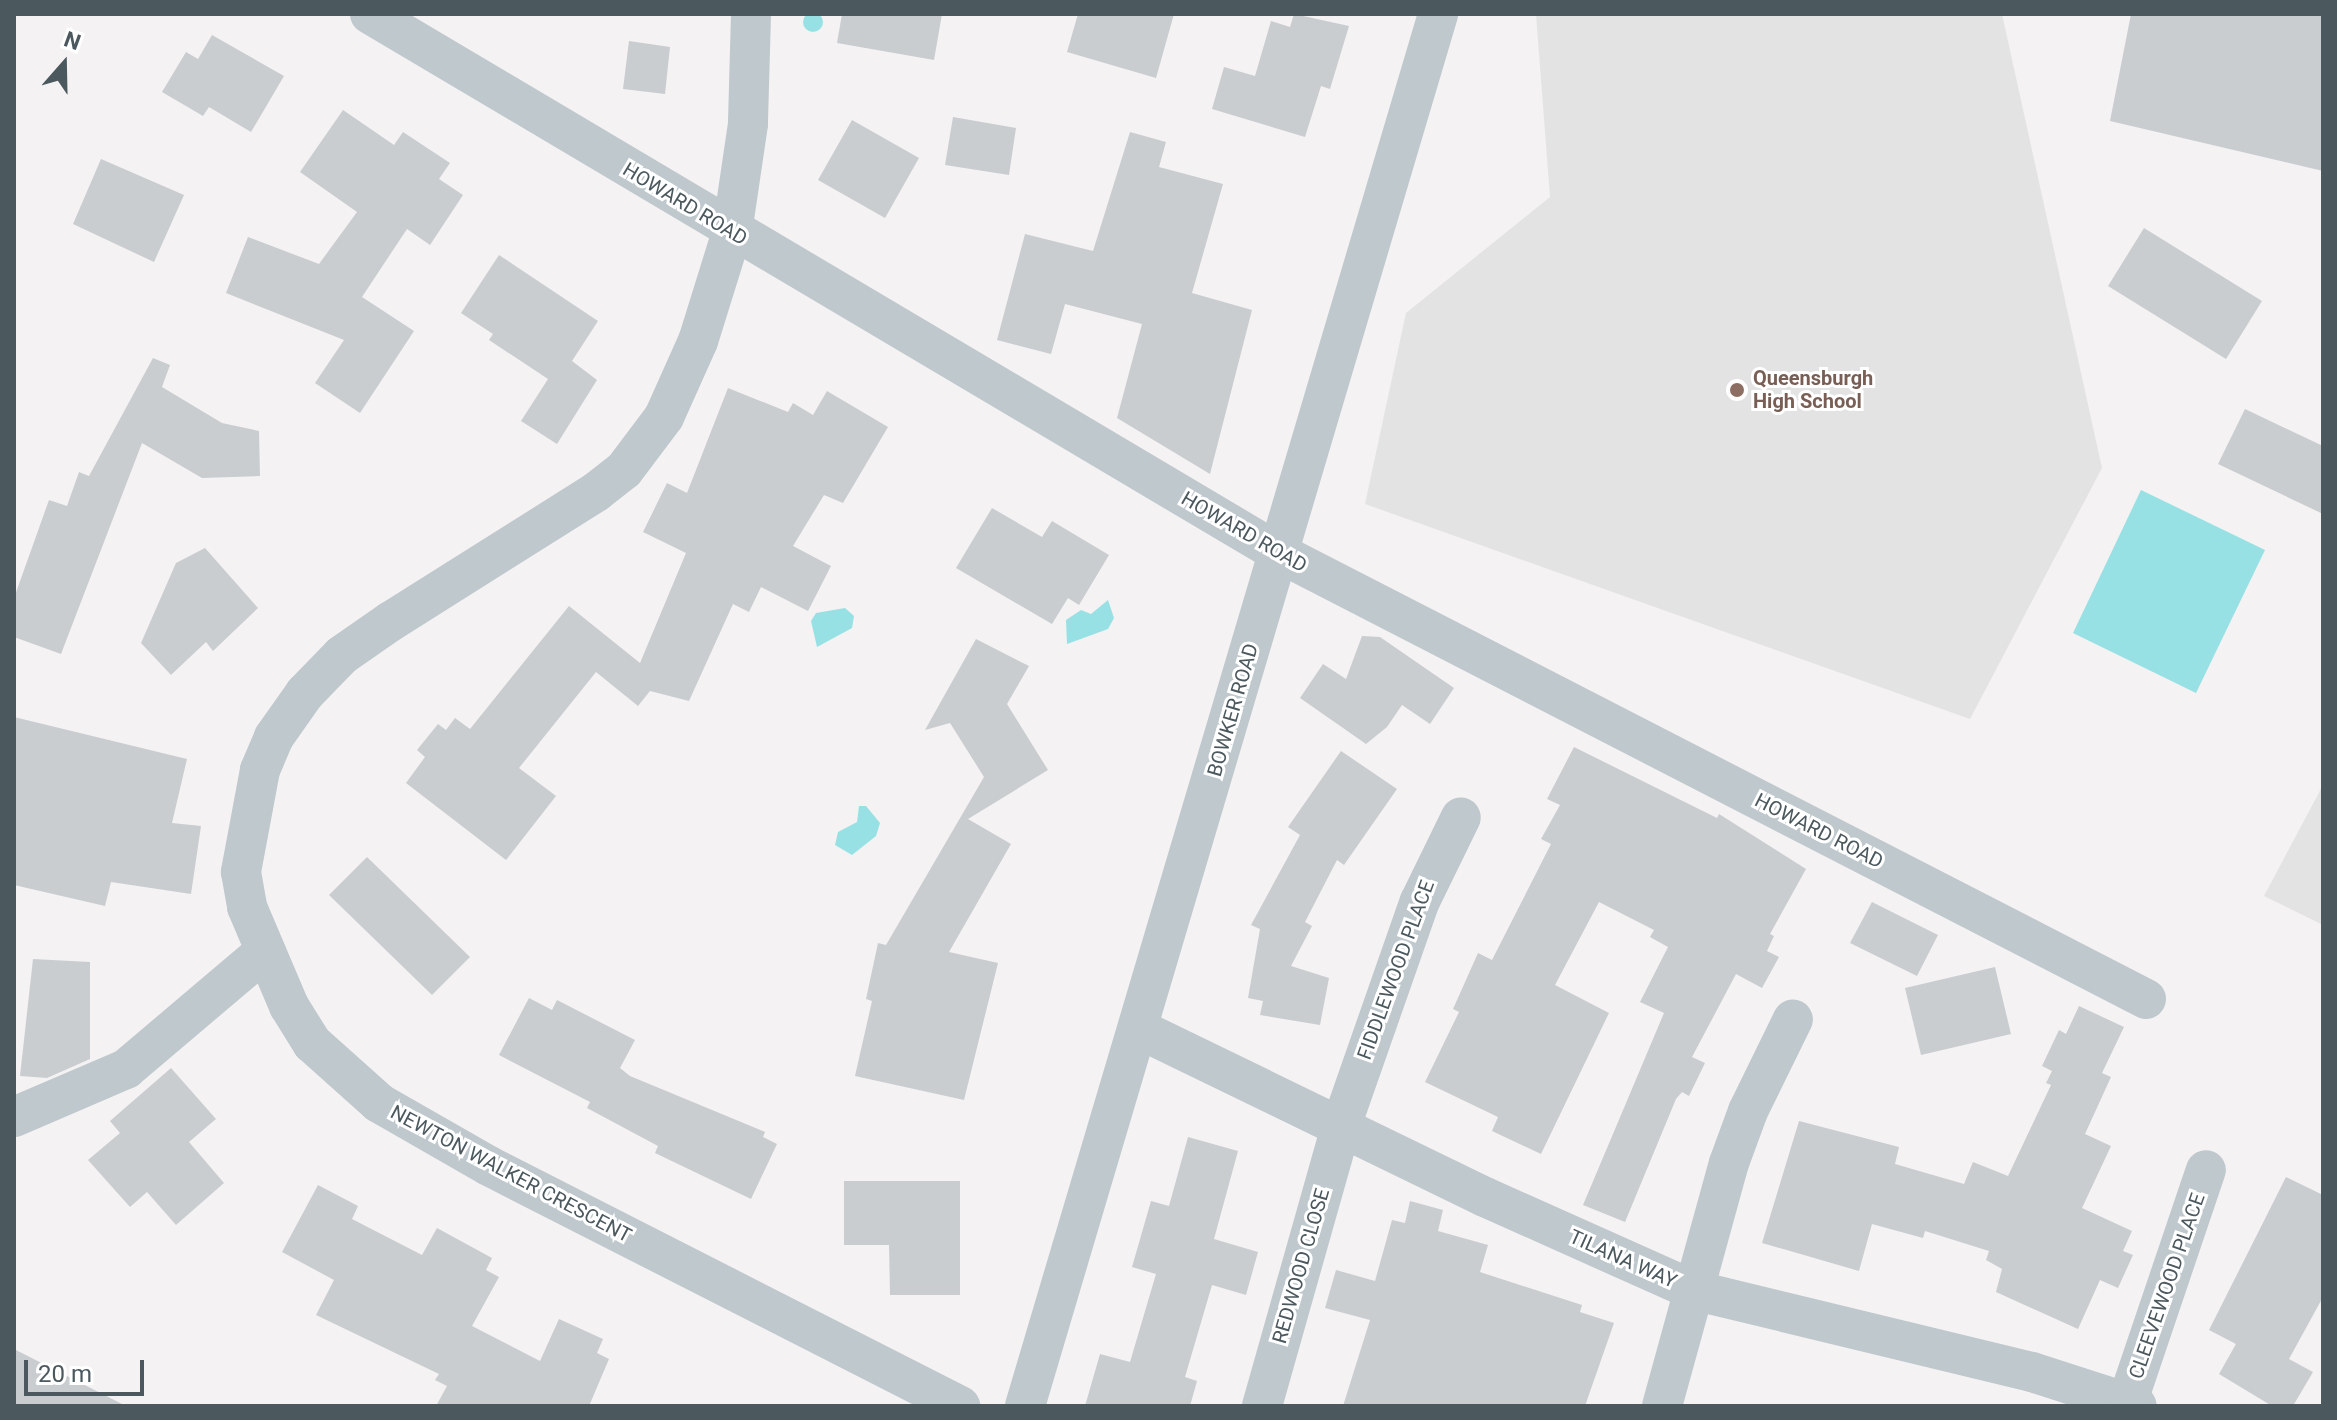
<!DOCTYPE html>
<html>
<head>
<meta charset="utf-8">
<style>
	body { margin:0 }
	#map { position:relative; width:2337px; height:1420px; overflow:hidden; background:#f4f2f2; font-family:Roboto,sans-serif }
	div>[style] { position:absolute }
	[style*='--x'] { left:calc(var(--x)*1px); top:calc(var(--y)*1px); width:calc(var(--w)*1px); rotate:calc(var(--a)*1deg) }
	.education>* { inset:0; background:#e4e3e3 }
	.water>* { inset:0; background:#97e1e4 }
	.round { border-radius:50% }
	.building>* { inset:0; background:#c9cdd0 }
	.minor>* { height:40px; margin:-20px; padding:0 20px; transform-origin:20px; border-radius:20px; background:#bfc8cc }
	.dots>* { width:22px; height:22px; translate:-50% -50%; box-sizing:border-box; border:4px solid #fff; border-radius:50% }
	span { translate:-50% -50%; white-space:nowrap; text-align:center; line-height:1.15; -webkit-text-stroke:6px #fff; paint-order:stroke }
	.street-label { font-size:20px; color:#4b585d }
	.education-label { font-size:20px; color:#785e54; font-weight:700 }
	.left { translate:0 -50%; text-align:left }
	.frame { position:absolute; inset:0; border:16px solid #4b585d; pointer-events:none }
	.north { position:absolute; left:24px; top:24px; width:80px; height:80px; -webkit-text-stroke:6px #fff; paint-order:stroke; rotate:20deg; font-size:22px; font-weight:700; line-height:32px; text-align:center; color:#4b585d }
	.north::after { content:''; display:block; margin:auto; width:28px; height:36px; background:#4b585d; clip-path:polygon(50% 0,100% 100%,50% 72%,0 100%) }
	.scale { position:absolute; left:24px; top:1360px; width:120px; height:36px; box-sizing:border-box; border:4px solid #4b585d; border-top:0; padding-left:10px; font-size:24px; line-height:28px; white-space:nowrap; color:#4b585d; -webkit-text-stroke:6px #fff; paint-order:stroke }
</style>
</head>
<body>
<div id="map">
	<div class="education">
		<i style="clip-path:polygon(1536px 14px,2002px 14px,2102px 468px,1970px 719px,1365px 504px,1406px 313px,1550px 197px)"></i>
		<i style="clip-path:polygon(2323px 785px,2323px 925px,2264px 896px)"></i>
	</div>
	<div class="water">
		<i class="round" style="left:803px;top:12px;width:20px;height:20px"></i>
		<i style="clip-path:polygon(2141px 490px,2265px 550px,2196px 693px,2073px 633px)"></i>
		<i style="clip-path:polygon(1108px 600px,1114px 618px,1108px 629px,1067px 644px,1066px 620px,1081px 610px,1091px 614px)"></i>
		<i style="clip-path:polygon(845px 608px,854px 616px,852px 628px,817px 647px,811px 621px,816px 613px)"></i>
		<i style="clip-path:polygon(859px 806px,866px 806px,880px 823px,876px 836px,852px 855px,835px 845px,838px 832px,857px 822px)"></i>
	</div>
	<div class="building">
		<i style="clip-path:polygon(842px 14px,942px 14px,934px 60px,837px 43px)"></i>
		<i style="clip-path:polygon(1078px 14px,1174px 14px,1156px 78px,1067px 52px)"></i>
		<i style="clip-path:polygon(1294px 14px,1349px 26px,1330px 89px,1321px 86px,1305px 137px,1212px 109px,1224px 67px,1255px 76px,1271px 21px,1290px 27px)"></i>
		<i style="clip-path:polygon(2131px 14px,2323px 14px,2323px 171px,2110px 121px)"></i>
		<i style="clip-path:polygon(212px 35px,284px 76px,251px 132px,209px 107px,203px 116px,162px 92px,186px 52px,198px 59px)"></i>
		<i style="clip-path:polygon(629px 41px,670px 47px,665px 94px,623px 89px)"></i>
		<i style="clip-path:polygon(343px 110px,394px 145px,403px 132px,450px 163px,439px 179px,463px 195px,430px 245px,407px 229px,362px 297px,414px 331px,360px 413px,315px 383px,344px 340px,226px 293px,248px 237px,319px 264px,357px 212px,300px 172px)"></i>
		<i style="clip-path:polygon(953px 117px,1016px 128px,1009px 175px,945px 165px)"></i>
		<i style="clip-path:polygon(852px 120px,919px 158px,885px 218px,818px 180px)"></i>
		<i style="clip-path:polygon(1130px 132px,1166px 142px,1159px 167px,1223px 184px,1192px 293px,1252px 310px,1210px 474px,1117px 418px,1142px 324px,1065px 304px,1051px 354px,997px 340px,1025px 234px,1093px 251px)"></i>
		<i style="clip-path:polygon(101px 159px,184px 195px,154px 262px,73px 224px)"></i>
		<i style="clip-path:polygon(2144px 228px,2262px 301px,2226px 359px,2108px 286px)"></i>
		<i style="clip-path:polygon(499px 255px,598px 321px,572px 361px,597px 380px,557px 444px,521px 421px,548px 379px,489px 340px,493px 334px,461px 313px)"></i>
		<i style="clip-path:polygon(153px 358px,170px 365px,162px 387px,222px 423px,259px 431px,260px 476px,202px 478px,142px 443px,61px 654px,14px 637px,14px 598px,49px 500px,67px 506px,79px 472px,89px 476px)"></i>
		<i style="clip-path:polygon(728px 388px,788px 412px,793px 403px,813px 415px,827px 391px,888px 427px,843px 503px,824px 495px,793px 546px,831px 566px,808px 611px,761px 587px,749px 612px,733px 604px,689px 701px,650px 691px,638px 706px,596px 672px,519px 768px,556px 796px,506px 860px,406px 783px,425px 757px,417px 750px,438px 724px,446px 730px,455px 718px,470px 729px,569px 606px,640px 663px,686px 553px,643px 532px,667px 483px,687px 493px)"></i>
		<i style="clip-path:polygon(2245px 409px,2323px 446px,2323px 514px,2218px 464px)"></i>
		<i style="clip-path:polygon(992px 508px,1042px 537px,1052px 521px,1109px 555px,1079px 605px,1068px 598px,1052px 624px,956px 568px)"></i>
		<i style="clip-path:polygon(205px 548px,258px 608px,213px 651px,206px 642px,171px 675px,141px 643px,176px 563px)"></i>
		<i style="clip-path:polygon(1362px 636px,1380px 637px,1454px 688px,1430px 724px,1402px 705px,1387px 727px,1366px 744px,1300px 698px,1323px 664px,1346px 679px)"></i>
		<i style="clip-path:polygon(976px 639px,1029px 666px,1007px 704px,1048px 770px,968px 819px,1011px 844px,949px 952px,998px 963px,964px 1100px,855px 1076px,872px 1001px,866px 999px,878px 943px,886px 945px,984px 777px,950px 723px,925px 730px)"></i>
		<i style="clip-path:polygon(14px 717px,187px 759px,172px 823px,201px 826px,191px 894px,111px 882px,105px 906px,14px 885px)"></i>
		<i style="clip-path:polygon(1574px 747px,1717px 818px,1719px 814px,1806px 869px,1770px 934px,1774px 936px,1767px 951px,1779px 957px,1762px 988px,1736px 974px,1692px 1057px,1705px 1063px,1689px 1096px,1682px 1092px,1676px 1099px,1625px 1222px,1583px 1205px,1664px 1013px,1640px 1002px,1668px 947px,1650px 937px,1654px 930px,1599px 902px,1555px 985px,1609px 1013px,1541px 1154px,1492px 1131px,1498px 1117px,1425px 1082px,1459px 1012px,1453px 1009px,1478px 953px,1492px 960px,1551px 844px,1541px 839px,1560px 805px,1547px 799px)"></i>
		<i style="clip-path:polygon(1341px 751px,1397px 789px,1344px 865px,1337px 860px,1305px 922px,1312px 926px,1291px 966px,1329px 978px,1320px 1025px,1260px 1015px,1263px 1001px,1248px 998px,1260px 929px,1251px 925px,1300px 835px,1288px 827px)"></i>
		<i style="clip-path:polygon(367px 857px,470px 957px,432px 995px,329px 895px)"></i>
		<i style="clip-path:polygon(1872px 902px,1938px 935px,1917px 976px,1850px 943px)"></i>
		<i style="clip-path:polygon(33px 959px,90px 962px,90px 1059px,47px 1078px,20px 1076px)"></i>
		<i style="clip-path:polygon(1995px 967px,2011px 1034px,1921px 1055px,1905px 988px)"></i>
		<i style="clip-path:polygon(529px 998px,552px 1010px,557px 1000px,635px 1040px,620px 1068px,630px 1076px,765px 1132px,763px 1137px,777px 1144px,751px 1199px,655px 1153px,658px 1146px,587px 1108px,590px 1102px,499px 1055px)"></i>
		<i style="clip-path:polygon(2079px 1006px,2124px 1027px,2102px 1073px,2111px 1077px,2085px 1134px,2111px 1146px,2082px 1208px,2132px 1231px,2123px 1251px,2133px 1255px,2118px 1288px,2100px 1280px,2078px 1329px,1996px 1292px,2002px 1269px,1986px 1260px,1989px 1251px,1925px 1231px,1923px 1238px,1872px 1224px,1859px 1271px,1762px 1243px,1799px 1121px,1899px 1147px,1895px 1164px,1964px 1184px,1973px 1162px,2008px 1176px,2051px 1085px,2046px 1083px,2052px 1071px,2042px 1066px,2059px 1030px,2066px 1034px)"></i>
		<i style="clip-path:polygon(171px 1068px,216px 1119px,189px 1142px,224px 1183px,176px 1225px,147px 1192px,130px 1207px,88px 1160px,120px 1133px,110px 1121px)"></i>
		<i style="clip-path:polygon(1188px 1137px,1238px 1151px,1214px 1239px,1258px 1252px,1246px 1295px,1212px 1285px,1185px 1377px,1197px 1381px,1190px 1406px,1085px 1406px,1100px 1354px,1130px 1362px,1156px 1274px,1132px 1267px,1151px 1201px,1169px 1206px)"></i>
		<i style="clip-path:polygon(2286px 1177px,2323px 1195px,2323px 1297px,2289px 1359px,2313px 1372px,2293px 1406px,2272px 1406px,2219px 1374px,2236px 1344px,2209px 1330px)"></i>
		<i style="clip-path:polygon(844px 1181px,960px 1181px,960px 1295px,890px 1295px,889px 1245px,844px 1245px)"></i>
		<i style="clip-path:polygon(318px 1185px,358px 1206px,352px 1219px,422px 1255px,437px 1228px,492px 1258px,486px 1270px,499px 1277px,472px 1326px,540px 1361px,559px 1319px,603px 1339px,597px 1353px,609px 1359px,589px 1406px,436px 1406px,447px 1386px,435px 1380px,439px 1374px,316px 1315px,334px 1280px,282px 1252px)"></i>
		<i style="clip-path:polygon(1410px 1201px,1443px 1210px,1438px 1231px,1488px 1245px,1480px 1272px,1582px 1305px,1580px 1312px,1614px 1323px,1585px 1406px,1343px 1406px,1370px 1320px,1325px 1308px,1336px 1270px,1375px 1281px,1392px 1220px,1405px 1223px)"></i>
		<i style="clip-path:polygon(14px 1349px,126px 1406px,14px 1406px)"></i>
	</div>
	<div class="minor">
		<i style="--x:370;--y:14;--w:1057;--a:30.67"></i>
		<i style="--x:1279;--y:553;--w:975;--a:27.22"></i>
		<i style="--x:751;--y:14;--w:110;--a:91.6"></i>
		<i style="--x:748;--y:124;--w:109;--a:98.4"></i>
		<i style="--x:732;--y:232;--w:114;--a:107.3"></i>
		<i style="--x:698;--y:341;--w:83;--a:114.1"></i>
		<i style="--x:664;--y:417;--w:66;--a:127"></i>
		<i style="--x:624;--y:470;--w:36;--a:142"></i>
		<i style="--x:596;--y:492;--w:242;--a:147.8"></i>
		<i style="--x:391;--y:621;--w:60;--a:145.2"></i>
		<i style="--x:342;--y:655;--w:53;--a:134.2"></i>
		<i style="--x:305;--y:693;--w:54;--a:125.2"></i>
		<i style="--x:274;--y:737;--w:36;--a:113"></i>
		<i style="--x:260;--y:770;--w:104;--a:100.6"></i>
		<i style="--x:241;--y:872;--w:36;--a:80"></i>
		<i style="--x:247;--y:907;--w:108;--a:67"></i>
		<i style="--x:289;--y:1006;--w:44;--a:58.1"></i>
		<i style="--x:312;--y:1043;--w:90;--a:41.8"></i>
		<i style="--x:379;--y:1103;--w:127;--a:29.8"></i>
		<i style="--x:489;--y:1166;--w:529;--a:27"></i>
		<i style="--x:1139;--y:1029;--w:385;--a:25.9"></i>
		<i style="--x:1485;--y:1197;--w:228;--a:24.1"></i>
		<i style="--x:1693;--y:1290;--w:349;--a:13.6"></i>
		<i style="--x:2032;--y:1372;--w:110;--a:17.9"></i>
		<i style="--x:14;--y:1117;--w:122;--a:-23.2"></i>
		<i style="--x:126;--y:1069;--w:181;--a:-40.3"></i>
		<i style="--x:1025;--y:1406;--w:1452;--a:-73.47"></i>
		<i style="--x:1262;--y:1406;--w:291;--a:-74.2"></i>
		<i style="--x:1341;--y:1126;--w:238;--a:-70.7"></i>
		<i style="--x:1420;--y:901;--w:93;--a:-64"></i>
		<i style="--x:1662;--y:1406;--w:252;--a:-74.6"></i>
		<i style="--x:1729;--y:1163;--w:55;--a:-69.9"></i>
		<i style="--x:1748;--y:1111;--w:102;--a:-63.9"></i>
		<i style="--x:2126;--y:1406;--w:249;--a:-71.3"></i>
	</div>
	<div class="dots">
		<i style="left:1737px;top:390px;background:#8d6e63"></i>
	</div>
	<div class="street-label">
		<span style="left:685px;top:204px;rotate:31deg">HOWARD ROAD</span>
		<span style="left:1244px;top:532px;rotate:30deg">HOWARD ROAD</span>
		<span style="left:1233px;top:710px;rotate:-74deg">BOWKER ROAD</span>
		<span style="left:1819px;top:831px;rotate:27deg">HOWARD ROAD</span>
		<span style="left:1396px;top:970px;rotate:-70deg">FIDDLEWOOD PLACE</span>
		<span style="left:511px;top:1174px;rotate:28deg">NEWTON WALKER CRESCENT</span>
		<span style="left:1623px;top:1259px;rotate:24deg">TILANA WAY</span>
		<span style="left:1301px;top:1266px;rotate:-74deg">REDWOOD CLOSE</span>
		<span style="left:2167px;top:1286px;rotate:-71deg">CLEEVEWOOD PLACE</span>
	</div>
	<div class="education-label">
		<span class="left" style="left:1753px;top:390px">Queensburgh<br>High School</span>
	</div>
	<div class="frame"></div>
	<div class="north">N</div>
	<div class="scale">20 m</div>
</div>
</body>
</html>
